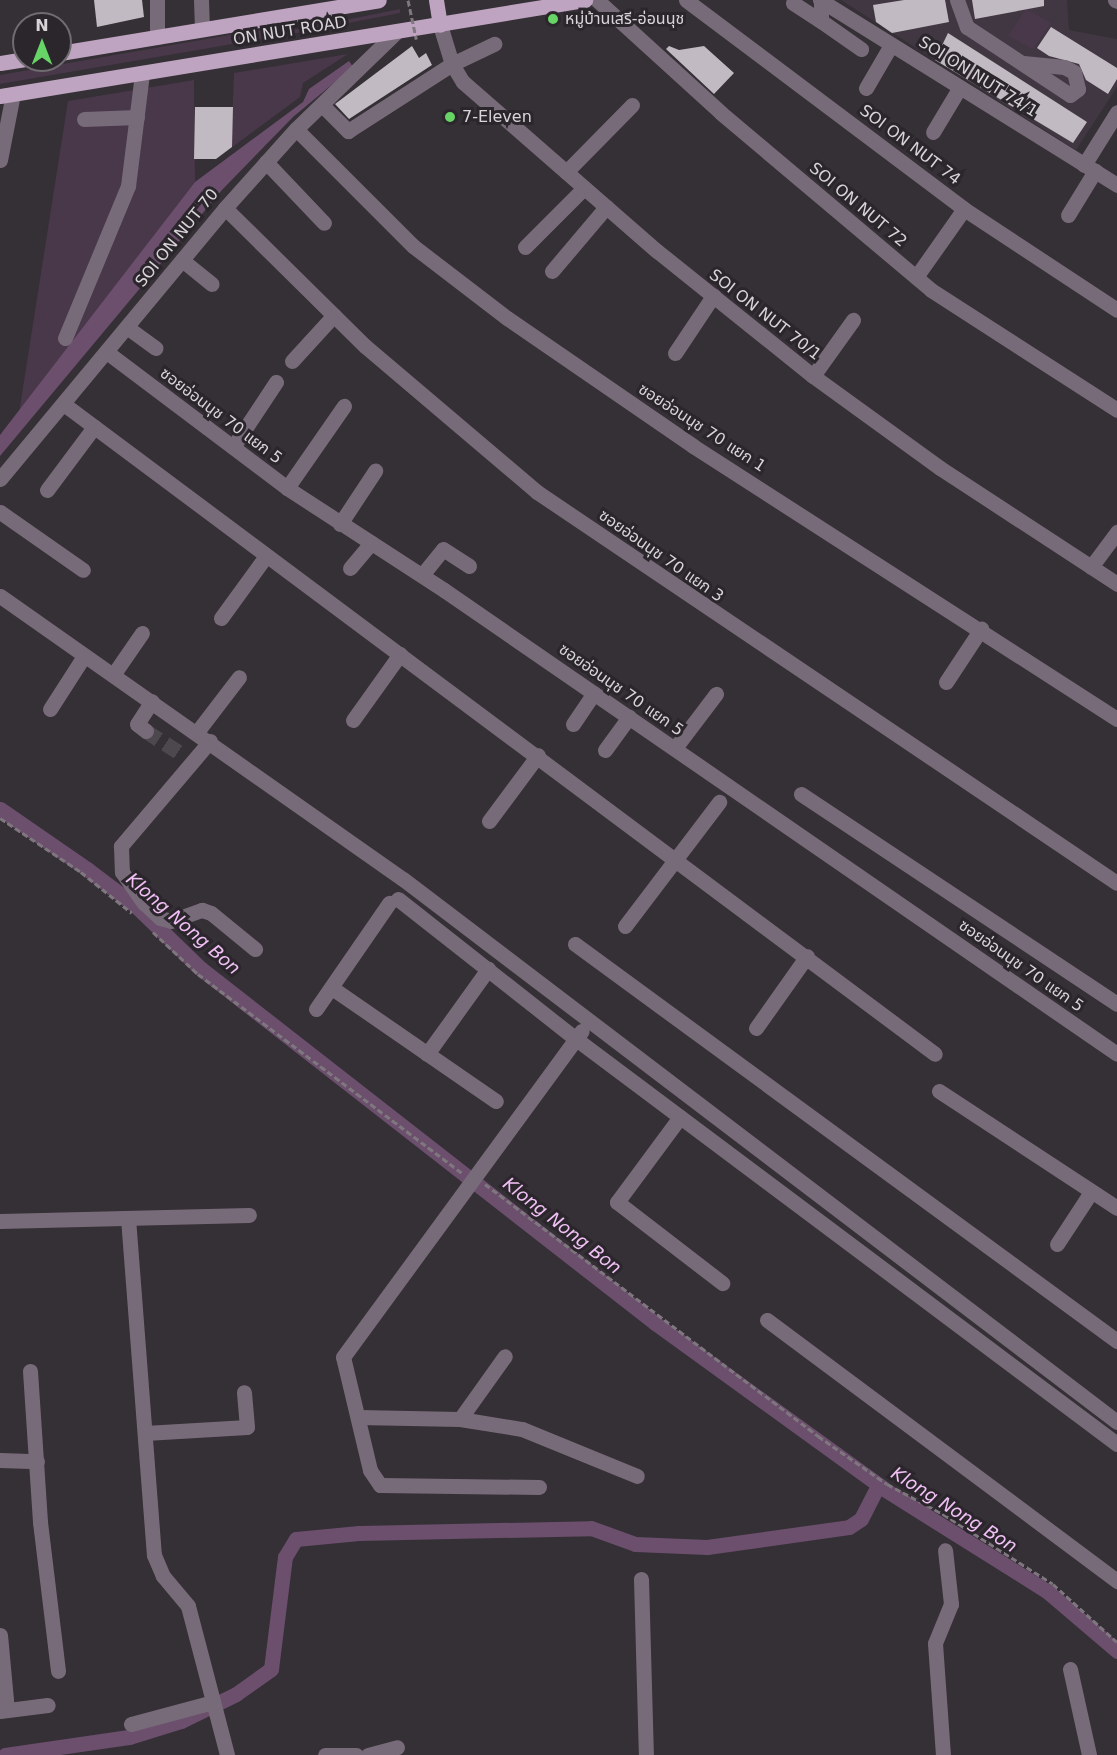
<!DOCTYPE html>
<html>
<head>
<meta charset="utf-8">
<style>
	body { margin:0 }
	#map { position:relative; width:1117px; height:1755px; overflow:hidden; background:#352f36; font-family:"DejaVu Sans","Noto Sans Thai",sans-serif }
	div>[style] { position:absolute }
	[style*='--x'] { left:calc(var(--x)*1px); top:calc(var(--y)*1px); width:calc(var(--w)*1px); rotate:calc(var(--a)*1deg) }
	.built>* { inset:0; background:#413742 }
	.green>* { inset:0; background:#49374a }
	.water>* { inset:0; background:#6b4f6d }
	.canal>* { height:15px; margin:-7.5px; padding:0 7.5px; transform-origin:7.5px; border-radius:7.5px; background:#6b4f6d }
	.building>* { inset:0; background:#c1bac2 }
	.minor-tunnel>* { height:15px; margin-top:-7.5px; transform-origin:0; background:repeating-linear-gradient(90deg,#4d484e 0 15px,transparent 0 23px) }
	.path>* { height:3px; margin-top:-1.5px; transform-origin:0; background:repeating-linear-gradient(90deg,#7e787e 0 6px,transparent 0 9px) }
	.minor>* { height:15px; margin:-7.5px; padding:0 7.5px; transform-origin:7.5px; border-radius:7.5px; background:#786b79 }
	.major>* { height:15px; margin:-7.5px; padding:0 7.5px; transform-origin:7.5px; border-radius:7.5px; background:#bea4c0 }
	.path-bridge>* { height:3px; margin-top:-1.5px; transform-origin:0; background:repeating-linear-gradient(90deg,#7e787e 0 6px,transparent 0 9px) }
	.dots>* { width:16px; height:16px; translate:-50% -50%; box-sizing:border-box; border:3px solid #2b262c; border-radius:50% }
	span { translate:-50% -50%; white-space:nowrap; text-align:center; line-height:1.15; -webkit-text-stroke:6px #2b262c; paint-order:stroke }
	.poi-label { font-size:16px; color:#d8d4d8 }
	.left { translate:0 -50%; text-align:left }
	.street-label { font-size:16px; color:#d8d4d8 }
	.water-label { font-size:18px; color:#f1c1f6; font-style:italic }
	.north { position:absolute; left:12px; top:12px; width:60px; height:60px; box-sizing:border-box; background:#2b262c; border:2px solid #706c71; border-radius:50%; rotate:0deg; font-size:16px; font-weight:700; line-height:24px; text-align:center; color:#d8d4d8 }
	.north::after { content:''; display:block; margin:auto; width:21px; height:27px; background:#67d466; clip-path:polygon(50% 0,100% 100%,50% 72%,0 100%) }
</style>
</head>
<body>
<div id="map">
	<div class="built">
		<i style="clip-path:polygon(841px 0,1067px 0,1069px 30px,1117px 39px,1117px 87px,1076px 150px)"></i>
	</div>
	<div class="green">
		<i style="clip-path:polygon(400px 9px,400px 13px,297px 33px,0 84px,0 75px,252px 31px,300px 29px)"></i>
		<i style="clip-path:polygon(1026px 9px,1051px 23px,1033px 49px,1008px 36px)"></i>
		<i style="clip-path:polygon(348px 54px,303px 83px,300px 97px,231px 148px,234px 73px)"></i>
		<i style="clip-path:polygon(194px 80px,195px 182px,19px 413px,68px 101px)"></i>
	</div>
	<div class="water">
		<i style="clip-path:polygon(349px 61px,353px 67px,293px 117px,222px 190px,0 456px,0 435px,195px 182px,303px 102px,309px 89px)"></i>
	</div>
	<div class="canal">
		<i style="--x:0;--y:809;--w:106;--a:34.6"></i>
		<i style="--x:87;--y:869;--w:63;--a:37.2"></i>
		<i style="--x:137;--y:907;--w:88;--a:44.1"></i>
		<i style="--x:200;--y:968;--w:577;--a:37.96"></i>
		<i style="--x:655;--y:1323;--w:283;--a:35.9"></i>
		<i style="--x:884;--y:1489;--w:194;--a:32.1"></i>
		<i style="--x:1048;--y:1592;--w:91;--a:40.5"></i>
		<i style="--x:5;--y:1755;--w:125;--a:-8.3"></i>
		<i style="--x:129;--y:1737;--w:54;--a:-17.1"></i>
		<i style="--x:181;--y:1721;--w:61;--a:-26.1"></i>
		<i style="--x:236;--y:1694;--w:43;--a:-35.5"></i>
		<i style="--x:271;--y:1669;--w:113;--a:-82.9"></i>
		<i style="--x:285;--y:1557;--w:21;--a:-59"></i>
		<i style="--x:296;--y:1539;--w:63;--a:-5.4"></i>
		<i style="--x:359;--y:1533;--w:232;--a:-1.2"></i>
		<i style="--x:591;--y:1528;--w:47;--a:20"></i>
		<i style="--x:635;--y:1544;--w:72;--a:2.4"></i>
		<i style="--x:707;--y:1547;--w:143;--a:-8"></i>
		<i style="--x:849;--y:1527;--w:14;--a:-34"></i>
		<i style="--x:861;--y:1519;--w:38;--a:-63"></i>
	</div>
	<div class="building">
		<i style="clip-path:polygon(94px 0,142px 0,144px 17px,97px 27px)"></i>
		<i style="clip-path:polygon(904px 0,945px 0,949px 22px,892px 33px,876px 22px,873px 5px)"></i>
		<i style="clip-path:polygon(972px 0,1044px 0,1044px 6px,975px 19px)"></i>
		<i style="clip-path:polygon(1051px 27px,1117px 68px,1117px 79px,1108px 94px,1086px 80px,1079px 64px,1049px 56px,1037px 48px)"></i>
		<i style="clip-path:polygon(948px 33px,1087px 122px,1073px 143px,935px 60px)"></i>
		<i style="clip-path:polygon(412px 46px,419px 58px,426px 53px,432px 65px,349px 119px,335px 104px)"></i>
		<i style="clip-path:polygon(669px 46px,679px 50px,704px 46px,734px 73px,714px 94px,666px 49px)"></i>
		<i style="clip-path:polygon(195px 107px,233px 107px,232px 147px,216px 159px,194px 159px)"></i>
	</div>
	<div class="minor-tunnel">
		<i style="--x:146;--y:731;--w:43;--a:32.6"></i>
	</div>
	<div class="path">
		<i style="--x:0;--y:818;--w:97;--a:33.7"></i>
		<i style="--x:81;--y:872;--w:65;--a:38.8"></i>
		<i style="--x:153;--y:932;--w:62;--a:43"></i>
		<i style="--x:198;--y:974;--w:331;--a:37"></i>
		<i style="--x:485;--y:1184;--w:418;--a:37.1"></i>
		<i style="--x:818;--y:1436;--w:84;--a:34.8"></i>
		<i style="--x:887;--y:1484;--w:64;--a:28.2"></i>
		<i style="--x:943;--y:1514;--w:130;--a:32.5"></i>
		<i style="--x:1053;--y:1584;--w:86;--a:42.2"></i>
	</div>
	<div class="minor">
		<i style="--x:157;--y:0;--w:37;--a:90"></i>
		<i style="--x:201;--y:0;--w:29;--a:88"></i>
		<i style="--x:597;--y:0;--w:168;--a:42.3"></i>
		<i style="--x:721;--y:113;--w:275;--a:40.1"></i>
		<i style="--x:931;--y:290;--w:221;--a:32.8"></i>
		<i style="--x:686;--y:0;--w:348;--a:36.9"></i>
		<i style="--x:964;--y:209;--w:183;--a:33.4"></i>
		<i style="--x:820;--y:0;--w:350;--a:31.9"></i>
		<i style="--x:957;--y:0;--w:29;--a:70"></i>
		<i style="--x:967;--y:27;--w:123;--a:33.4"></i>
		<i style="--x:1070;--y:95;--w:10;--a:-37"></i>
		<i style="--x:1078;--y:89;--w:17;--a:-103"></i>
		<i style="--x:1074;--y:72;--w:11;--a:-153"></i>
		<i style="--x:1064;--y:67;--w:41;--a:-174.4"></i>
		<i style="--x:1115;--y:0;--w:2;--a:27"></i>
		<i style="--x:821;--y:1;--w:20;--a:90"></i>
		<i style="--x:821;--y:21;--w:49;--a:35"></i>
		<i style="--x:793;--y:3;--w:33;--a:33"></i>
		<i style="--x:440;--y:25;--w:41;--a:72.9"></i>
		<i style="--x:452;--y:64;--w:21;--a:59"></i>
		<i style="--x:463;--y:82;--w:257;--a:41.1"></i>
		<i style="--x:657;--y:251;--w:200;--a:38.7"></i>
		<i style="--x:813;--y:376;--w:157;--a:35.9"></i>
		<i style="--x:940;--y:468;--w:212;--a:33.2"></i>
		<i style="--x:866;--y:88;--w:50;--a:-59.8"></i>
		<i style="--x:322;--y:105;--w:37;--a:45"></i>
		<i style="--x:348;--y:131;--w:124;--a:-32.8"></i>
		<i style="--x:452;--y:64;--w:47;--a:-25.5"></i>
		<i style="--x:84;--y:119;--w:53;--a:-2.2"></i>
		<i style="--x:296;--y:129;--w:165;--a:45"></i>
		<i style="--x:413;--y:246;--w:118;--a:37.5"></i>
		<i style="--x:507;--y:318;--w:226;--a:34.5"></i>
		<i style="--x:693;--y:446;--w:504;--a:32.78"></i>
		<i style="--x:933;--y:132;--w:52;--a:-59"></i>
		<i style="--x:0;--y:160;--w:67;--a:-78.9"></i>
		<i style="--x:266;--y:162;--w:84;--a:46.4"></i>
		<i style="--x:1084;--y:165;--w:62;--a:-58.1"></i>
		<i style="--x:566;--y:172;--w:94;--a:-45.4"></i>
		<i style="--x:225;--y:208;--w:197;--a:44.6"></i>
		<i style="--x:365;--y:346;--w:226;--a:40.3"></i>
		<i style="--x:537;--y:492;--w:699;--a:33.99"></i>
		<i style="--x:1068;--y:215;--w:52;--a:-58.5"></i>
		<i style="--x:525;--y:247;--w:83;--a:-45"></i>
		<i style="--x:182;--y:260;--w:38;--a:39"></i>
		<i style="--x:552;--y:271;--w:84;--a:-49.8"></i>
		<i style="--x:916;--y:277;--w:83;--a:-54.8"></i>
		<i style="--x:128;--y:328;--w:34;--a:36"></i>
		<i style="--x:65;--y:338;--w:165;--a:-67.5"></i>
		<i style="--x:128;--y:186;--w:114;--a:-82.9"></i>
		<i style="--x:108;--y:353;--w:224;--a:37"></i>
		<i style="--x:287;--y:488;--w:187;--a:33"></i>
		<i style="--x:444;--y:590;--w:817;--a:34.58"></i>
		<i style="--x:675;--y:353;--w:69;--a:-56.3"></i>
		<i style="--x:292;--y:361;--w:62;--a:-47.6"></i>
		<i style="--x:813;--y:376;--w:69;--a:-54.5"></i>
		<i style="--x:65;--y:405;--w:1085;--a:36.72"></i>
		<i style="--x:233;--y:447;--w:78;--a:-56.5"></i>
		<i style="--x:0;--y:479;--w:352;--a:-50.3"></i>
		<i style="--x:225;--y:208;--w:106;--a:-48.1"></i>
		<i style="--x:296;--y:129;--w:139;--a:-44.1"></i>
		<i style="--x:287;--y:488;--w:100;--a:-55.2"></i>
		<i style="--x:47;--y:490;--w:79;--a:-53.3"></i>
		<i style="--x:0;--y:512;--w:101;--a:34.9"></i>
		<i style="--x:340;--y:524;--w:64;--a:-56.6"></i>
		<i style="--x:1091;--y:567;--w:44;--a:-53.4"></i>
		<i style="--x:350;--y:568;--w:33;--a:-50"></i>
		<i style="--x:422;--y:575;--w:33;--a:-51"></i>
		<i style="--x:443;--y:549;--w:31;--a:33"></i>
		<i style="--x:0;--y:596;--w:492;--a:35.1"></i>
		<i style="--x:403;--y:879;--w:897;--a:37.25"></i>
		<i style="--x:221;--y:618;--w:77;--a:-54"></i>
		<i style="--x:113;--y:675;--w:51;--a:-55.4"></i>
		<i style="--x:946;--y:682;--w:64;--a:-56.6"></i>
		<i style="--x:50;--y:709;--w:63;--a:-57.3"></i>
		<i style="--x:353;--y:720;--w:81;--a:-54.5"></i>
		<i style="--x:573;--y:724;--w:37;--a:-56"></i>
		<i style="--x:146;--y:731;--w:11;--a:-142"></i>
		<i style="--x:137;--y:724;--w:27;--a:-57"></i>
		<i style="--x:197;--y:732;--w:69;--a:-52.6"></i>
		<i style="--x:210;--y:741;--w:138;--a:130.3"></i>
		<i style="--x:121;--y:846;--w:26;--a:88"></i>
		<i style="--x:122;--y:872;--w:38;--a:55"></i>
		<i style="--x:144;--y:903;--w:22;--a:43"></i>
		<i style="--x:160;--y:918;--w:11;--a:15"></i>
		<i style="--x:171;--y:921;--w:33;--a:-20"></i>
		<i style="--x:202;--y:910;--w:9;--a:18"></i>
		<i style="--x:211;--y:913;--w:57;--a:39.3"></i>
		<i style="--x:675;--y:748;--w:68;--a:-52.8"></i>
		<i style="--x:605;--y:750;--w:41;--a:-54"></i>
		<i style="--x:801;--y:794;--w:379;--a:33.6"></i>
		<i style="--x:489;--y:821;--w:82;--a:-53.4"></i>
		<i style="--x:398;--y:899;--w:226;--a:38.2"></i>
		<i style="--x:576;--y:1039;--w:676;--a:36.82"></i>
		<i style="--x:625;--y:926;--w:156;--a:-52.8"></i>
		<i style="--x:575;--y:944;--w:672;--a:36.22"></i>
		<i style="--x:332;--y:988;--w:199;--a:34.6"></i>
		<i style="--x:316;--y:1009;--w:129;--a:-55.4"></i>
		<i style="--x:756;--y:1028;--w:88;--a:-54.7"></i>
		<i style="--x:427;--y:1054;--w:105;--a:-54.3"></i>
		<i style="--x:939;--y:1091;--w:213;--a:33.3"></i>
		<i style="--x:680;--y:1117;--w:106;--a:126.5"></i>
		<i style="--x:617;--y:1202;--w:133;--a:37.6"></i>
		<i style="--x:128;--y:1218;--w:338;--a:85.6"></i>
		<i style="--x:154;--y:1555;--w:23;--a:67"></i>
		<i style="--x:163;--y:1576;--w:39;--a:50"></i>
		<i style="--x:188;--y:1606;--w:154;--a:75.3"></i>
		<i style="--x:0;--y:1221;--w:249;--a:-1.4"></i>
		<i style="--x:1057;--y:1244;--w:62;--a:-56.8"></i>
		<i style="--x:767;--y:1320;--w:437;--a:36.7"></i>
		<i style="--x:30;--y:1371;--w:151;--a:86.2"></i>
		<i style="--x:40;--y:1522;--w:150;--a:83.1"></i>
		<i style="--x:358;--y:1417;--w:102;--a:1.1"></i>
		<i style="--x:460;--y:1419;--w:77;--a:-54.5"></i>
		<i style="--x:460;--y:1419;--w:63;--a:9.2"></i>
		<i style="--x:522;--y:1429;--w:124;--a:22.2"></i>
		<i style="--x:145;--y:1433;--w:102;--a:-3.4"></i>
		<i style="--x:247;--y:1427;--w:35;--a:-95"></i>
		<i style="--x:0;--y:1460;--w:37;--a:2"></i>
		<i style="--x:539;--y:1487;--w:159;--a:-179.3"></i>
		<i style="--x:380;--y:1485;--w:18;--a:-124"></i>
		<i style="--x:370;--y:1470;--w:116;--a:-103.4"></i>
		<i style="--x:343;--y:1357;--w:404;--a:-53.8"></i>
		<i style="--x:641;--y:1579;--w:176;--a:88.4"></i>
		<i style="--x:0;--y:1635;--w:75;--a:84.7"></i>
		<i style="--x:1070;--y:1669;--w:88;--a:77.5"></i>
		<i style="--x:0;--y:1711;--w:48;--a:-7.1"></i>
		<i style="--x:131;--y:1724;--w:85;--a:-15"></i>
		<i style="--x:325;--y:1755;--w:31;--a:0"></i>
		<i style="--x:368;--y:1755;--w:30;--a:-15"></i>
		<i style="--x:943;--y:1755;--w:112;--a:-94.1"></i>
		<i style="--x:935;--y:1643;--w:42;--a:-67.7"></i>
		<i style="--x:951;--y:1604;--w:54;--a:-96.3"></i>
	</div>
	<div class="major">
		<i style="--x:436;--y:0;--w:25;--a:81"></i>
		<i style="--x:60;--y:53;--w:323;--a:-9.4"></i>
		<i style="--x:0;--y:63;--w:24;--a:-9"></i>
		<i style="--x:0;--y:96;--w:593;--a:-9.32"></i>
	</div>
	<div class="path-bridge">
		<i style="--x:408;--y:0;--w:40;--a:78"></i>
	</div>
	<div class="dots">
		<i style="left:553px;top:19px;background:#67d466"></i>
		<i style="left:450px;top:117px;background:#67d466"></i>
	</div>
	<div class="poi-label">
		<span class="left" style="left:565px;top:19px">หมู่บ้านเสรี-อ่อนนุช</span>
		<span class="left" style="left:462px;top:117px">7-Eleven</span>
	</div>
	<div class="street-label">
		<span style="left:290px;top:31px;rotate:-9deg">ON NUT ROAD</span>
		<span style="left:978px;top:77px;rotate:32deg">SOI ON NUT 74/1</span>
		<span style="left:910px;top:145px;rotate:37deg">SOI ON NUT 74</span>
		<span style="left:858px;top:205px;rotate:40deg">SOI ON NUT 72</span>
		<span style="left:177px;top:238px;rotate:-51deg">SOI ON NUT 70</span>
		<span style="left:765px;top:315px;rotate:38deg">SOI ON NUT 70/1</span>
		<span style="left:221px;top:416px;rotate:37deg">ซอยอ่อนนุช 70 แยก 5</span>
		<span style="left:702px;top:428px;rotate:33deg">ซอยอ่อนนุช 70 แยก 1</span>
		<span style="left:661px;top:556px;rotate:35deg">ซอยอ่อนนุช 70 แยก 3</span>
		<span style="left:621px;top:690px;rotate:35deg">ซอยอ่อนนุช 70 แยก 5</span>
		<span style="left:1021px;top:966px;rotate:35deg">ซอยอ่อนนุช 70 แยก 5</span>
	</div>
	<div class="water-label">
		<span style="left:183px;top:924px;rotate:41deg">Klong Nong Bon</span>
		<span style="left:562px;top:1226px;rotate:38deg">Klong Nong Bon</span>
		<span style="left:954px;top:1510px;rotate:32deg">Klong Nong Bon</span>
	</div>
	<div class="north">N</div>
</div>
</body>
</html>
